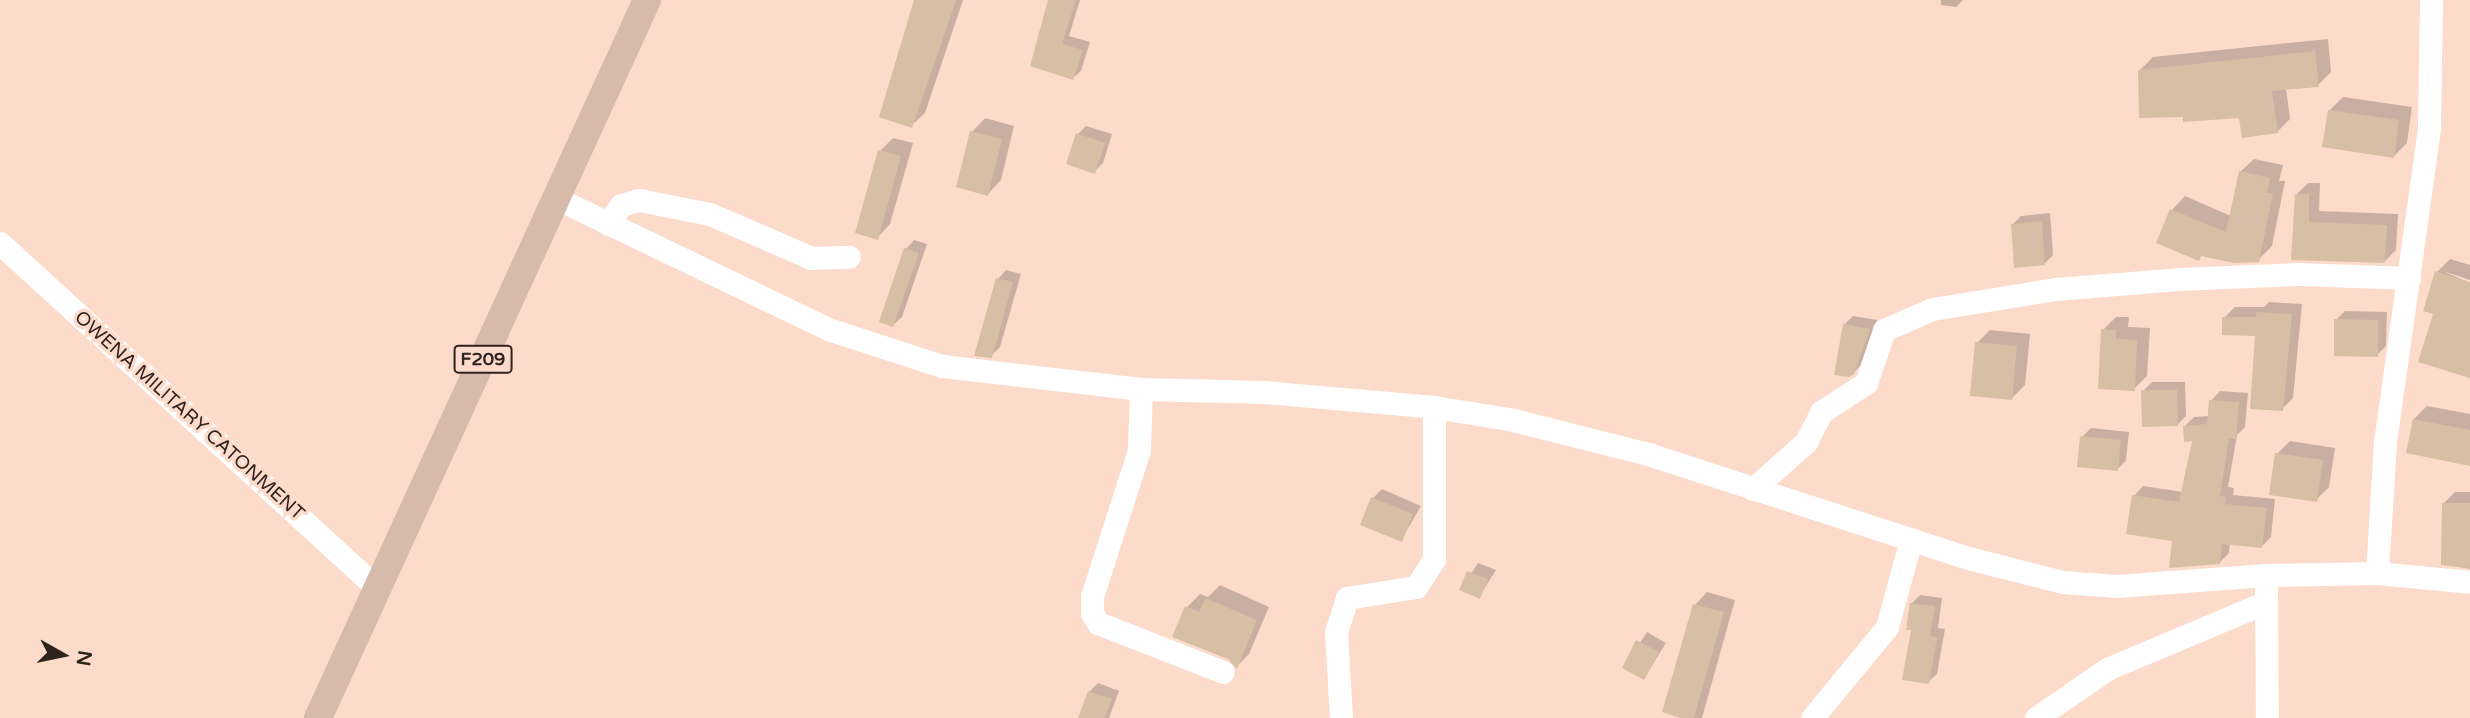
<!DOCTYPE html>
<html>
<head>
<meta charset="utf-8">
<style>
	body { margin:0 }
	#map { position:relative; width:2470px; height:718px; overflow:hidden; background:#fcdbca; font-family:"Varela Round",sans-serif }
	div>[style] { position:absolute }
	[style*='--x'] { left:calc(var(--x)*1px); top:calc(var(--y)*1px); width:calc(var(--w)*1px); rotate:calc(var(--a)*1deg) }
	.shadow>* { inset:0; background:#0003 }
	.building>* { inset:0; background:#d6bfa4 }
	.minor>* { height:23px; margin:-11.5px; padding:0 11.5px; transform-origin:11.5px; border-radius:11.5px; background:#fff }
	.major>* { height:28px; margin:-14px; padding:0 14px; transform-origin:14px; border-radius:14px; background:#d7bbaa }
	span { translate:-50% -50%; white-space:nowrap; text-align:center; line-height:1.15; -webkit-text-stroke:7px #fcdbca; paint-order:stroke }
	.shield-label span { padding:2px 5px; background:#fcdbca; border:2px solid; border-radius:5px; -webkit-text-stroke-width:0 }
	.shield-label { font-size:18px; color:#2f231d; font-weight:700 }
	.street-label { font-size:19px; color:#2f231d }
	.north { position:absolute; left:28px; top:620px; width:70px; height:70px; -webkit-text-stroke:5px #fcdbca; paint-order:stroke; rotate:99deg; font-size:19px; font-weight:700; line-height:28px; text-align:center; color:#2f231d }
	.north::after { content:''; display:block; margin:auto; width:24px; height:32px; background:#2f231d; clip-path:polygon(50% 0,100% 100%,50% 72%,0 100%) }
</style>
</head>
<body>
<div id="map">
	<div class="shadow">
		<i style="clip-path:polygon(916px 0,963px 0,925px 113px,911px 126px)"></i>
		<i style="clip-path:polygon(1050px 0,1080px 0,1069px 36px,1090px 42px,1081px 71px,1073px 78px,1032px 65px)"></i>
		<i style="clip-path:polygon(1941px 0,1963px 0,1956px 7px,1941px 5px)"></i>
		<i style="clip-path:polygon(2328px 39px,2331px 72px,2318px 85px,2286px 88px,2290px 119px,2277px 132px,2241px 116px,2184px 115px,2140px 70px,2153px 57px)"></i>
		<i style="clip-path:polygon(2343px 97px,2412px 107px,2407px 143px,2394px 156px,2329px 111px)"></i>
		<i style="clip-path:polygon(985px 118px,1014px 126px,1001px 180px,988px 194px,972px 132px)"></i>
		<i style="clip-path:polygon(1086px 126px,1112px 134px,1103px 163px,1094px 172px,1078px 134px)"></i>
		<i style="clip-path:polygon(893px 138px,913px 143px,890px 224px,877px 238px,880px 151px)"></i>
		<i style="clip-path:polygon(2254px 159px,2283px 165px,2279px 181px,2285px 181px,2272px 246px,2258px 260px,2203px 254px,2199px 259px,2158px 242px,2172px 210px,2185px 196px,2231px 216px,2240px 172px)"></i>
		<i style="clip-path:polygon(2308px 183px,2320px 183px,2319px 211px,2398px 214px,2396px 250px,2385px 261px,2293px 259px,2297px 194px)"></i>
		<i style="clip-path:polygon(2050px 213px,2053px 255px,2044px 264px,2012px 225px,2021px 216px)"></i>
		<i style="clip-path:polygon(914px 240px,927px 244px,902px 317px,893px 325px,906px 249px)"></i>
		<i style="clip-path:polygon(2450px 259px,2470px 265px,2470px 280px,2443px 271px,2470px 283px,2470px 374px,2435px 313px,2437px 272px)"></i>
		<i style="clip-path:polygon(1006px 270px,1021px 274px,1000px 347px,991px 356px,998px 279px)"></i>
		<i style="clip-path:polygon(2269px 302px,2302px 304px,2293px 398px,2282px 409px,2257px 334px,2224px 318px,2235px 307px,2264px 307px)"></i>
		<i style="clip-path:polygon(2345px 311px,2387px 312px,2386px 346px,2377px 355px,2336px 320px)"></i>
		<i style="clip-path:polygon(1853px 316px,1877px 320px,1863px 363px,1853px 373px,1844px 325px)"></i>
		<i style="clip-path:polygon(2116px 317px,2129px 317px,2128px 327px,2150px 328px,2147px 376px,2134px 389px,2103px 330px)"></i>
		<i style="clip-path:polygon(1990px 330px,2030px 334px,2025px 385px,2012px 398px,1977px 343px)"></i>
		<i style="clip-path:polygon(2152px 382px,2185px 382px,2186px 416px,2177px 425px,2143px 391px)"></i>
		<i style="clip-path:polygon(2220px 391px,2248px 393px,2245px 427px,2237px 435px,2228px 487px,2234px 488px,2233px 495px,2275px 499px,2271px 537px,2262px 546px,2230px 543px,2229px 553px,2219px 563px,2174px 539px,2134px 496px,2143px 486px,2183px 492px,2195px 439px,2185px 426px,2194px 417px,2209px 416px,2211px 401px)"></i>
		<i style="clip-path:polygon(2427px 406px,2470px 414px,2470px 464px,2414px 419px)"></i>
		<i style="clip-path:polygon(2091px 428px,2129px 432px,2126px 460px,2118px 469px,2082px 437px)"></i>
		<i style="clip-path:polygon(2290px 441px,2335px 448px,2329px 487px,2316px 500px,2277px 454px)"></i>
		<i style="clip-path:polygon(1382px 489px,1421px 506px,1401px 540px,1373px 498px)"></i>
		<i style="clip-path:polygon(2455px 492px,2470px 492px,2470px 569px,2442px 564px,2443px 504px)"></i>
		<i style="clip-path:polygon(1478px 563px,1496px 570px,1479px 597px,1461px 589px)"></i>
		<i style="clip-path:polygon(1220px 585px,1269px 607px,1249px 654px,1237px 666px,1187px 607px,1200px 594px,1208px 597px)"></i>
		<i style="clip-path:polygon(1707px 592px,1735px 600px,1702px 718px,1685px 718px,1695px 605px)"></i>
		<i style="clip-path:polygon(1920px 595px,1942px 598px,1938px 628px,1945px 629px,1937px 674px,1928px 682px,1913px 629px,1911px 604px)"></i>
		<i style="clip-path:polygon(1647px 632px,1666px 643px,1644px 678px,1624px 667px)"></i>
		<i style="clip-path:polygon(1098px 683px,1119px 691px,1109px 718px,1080px 718px,1089px 692px)"></i>
	</div>
	<div class="building">
		<i style="clip-path:polygon(914px 0,956px 0,912px 128px,879px 117px)"></i>
		<i style="clip-path:polygon(1048px 0,1076px 0,1062px 44px,1083px 50px,1073px 80px,1030px 66px)"></i>
		<i style="clip-path:polygon(2315px 51px,2319px 87px,2272px 91px,2278px 133px,2242px 138px,2239px 118px,2183px 122px,2183px 117px,2139px 118px,2138px 70px)"></i>
		<i style="clip-path:polygon(2328px 110px,2399px 120px,2394px 158px,2322px 147px)"></i>
		<i style="clip-path:polygon(970px 131px,1002px 139px,988px 196px,956px 187px)"></i>
		<i style="clip-path:polygon(1076px 133px,1105px 143px,1095px 174px,1066px 164px)"></i>
		<i style="clip-path:polygon(878px 150px,901px 156px,878px 240px,855px 233px)"></i>
		<i style="clip-path:polygon(2239px 171px,2270px 178px,2267px 193px,2273px 193px,2259px 262px,2234px 263px,2201px 256px,2199px 261px,2156px 243px,2170px 209px,2226px 232px)"></i>
		<i style="clip-path:polygon(2295px 194px,2309px 194px,2309px 222px,2387px 225px,2385px 263px,2291px 260px)"></i>
		<i style="clip-path:polygon(2042px 221px,2045px 265px,2014px 268px,2011px 224px)"></i>
		<i style="clip-path:polygon(904px 248px,919px 253px,893px 327px,879px 322px)"></i>
		<i style="clip-path:polygon(2435px 271px,2470px 282px,2470px 378px,2418px 362px,2433px 314px,2423px 311px)"></i>
		<i style="clip-path:polygon(996px 278px,1013px 282px,992px 358px,974px 356px)"></i>
		<i style="clip-path:polygon(2256px 312px,2292px 314px,2283px 411px,2250px 409px,2255px 336px,2222px 335px,2222px 317px,2256px 317px)"></i>
		<i style="clip-path:polygon(2334px 319px,2378px 320px,2378px 357px,2334px 356px)"></i>
		<i style="clip-path:polygon(1843px 324px,1870px 329px,1854px 374px,1849px 377px,1834px 375px)"></i>
		<i style="clip-path:polygon(2101px 329px,2116px 330px,2116px 339px,2137px 340px,2135px 391px,2098px 389px)"></i>
		<i style="clip-path:polygon(1975px 342px,2017px 346px,2012px 400px,1970px 396px)"></i>
		<i style="clip-path:polygon(2141px 390px,2177px 390px,2178px 426px,2142px 427px)"></i>
		<i style="clip-path:polygon(2209px 400px,2239px 402px,2236px 439px,2229px 438px,2220px 496px,2226px 497px,2225px 504px,2267px 508px,2262px 548px,2222px 544px,2220px 564px,2169px 568px,2172px 541px,2126px 534px,2132px 495px,2179px 502px,2192px 441px,2184px 442px,2183px 426px,2207px 424px)"></i>
		<i style="clip-path:polygon(2413px 419px,2470px 430px,2470px 466px,2406px 453px)"></i>
		<i style="clip-path:polygon(2080px 436px,2121px 440px,2118px 471px,2077px 467px)"></i>
		<i style="clip-path:polygon(2275px 453px,2323px 460px,2317px 502px,2269px 495px)"></i>
		<i style="clip-path:polygon(1371px 497px,1413px 514px,1402px 542px,1360px 525px)"></i>
		<i style="clip-path:polygon(2442px 503px,2470px 503px,2470px 568px,2441px 565px)"></i>
		<i style="clip-path:polygon(1467px 571px,1488px 579px,1480px 599px,1459px 590px)"></i>
		<i style="clip-path:polygon(1205px 598px,1257px 620px,1237px 669px,1228px 659px,1172px 637px,1185px 606px,1199px 612px)"></i>
		<i style="clip-path:polygon(1910px 603px,1935px 606px,1930px 636px,1937px 638px,1929px 684px,1902px 680px,1911px 630px,1906px 630px)"></i>
		<i style="clip-path:polygon(1693px 604px,1724px 612px,1694px 718px,1681px 718px,1662px 712px)"></i>
		<i style="clip-path:polygon(1636px 640px,1659px 652px,1644px 680px,1622px 668px)"></i>
		<i style="clip-path:polygon(1088px 691px,1112px 699px,1105px 718px,1078px 718px)"></i>
	</div>
	<div class="minor">
		<i style="--x:556;--y:198;--w:302;--a:25.7"></i>
		<i style="--x:828;--y:329;--w:120;--a:18"></i>
		<i style="--x:942;--y:366;--w:200;--a:6.6"></i>
		<i style="--x:1141;--y:389;--w:123;--a:1.4"></i>
		<i style="--x:1264;--y:392;--w:171;--a:5"></i>
		<i style="--x:1434;--y:407;--w:76;--a:9.1"></i>
		<i style="--x:1509;--y:419;--w:143;--a:14.1"></i>
		<i style="--x:1648;--y:454;--w:341;--a:18"></i>
		<i style="--x:1972;--y:559;--w:94;--a:14.2"></i>
		<i style="--x:2063;--y:582;--w:54;--a:4.2"></i>
		<i style="--x:2117;--y:586;--w:149;--a:-4.2"></i>
		<i style="--x:2266;--y:575;--w:111;--a:-1"></i>
		<i style="--x:2377;--y:573;--w:93;--a:5.5"></i>
		<i style="--x:608;--y:224;--w:23;--a:-56"></i>
		<i style="--x:621;--y:205;--w:19;--a:-16"></i>
		<i style="--x:639;--y:200;--w:72;--a:11.2"></i>
		<i style="--x:710;--y:214;--w:110;--a:23.5"></i>
		<i style="--x:811;--y:258;--w:38;--a:-2"></i>
		<i style="--x:0;--y:243;--w:511;--a:42.46"></i>
		<i style="--x:1141;--y:389;--w:61;--a:91.9"></i>
		<i style="--x:1139;--y:450;--w:153;--a:107.8"></i>
		<i style="--x:1092;--y:596;--w:17;--a:90"></i>
		<i style="--x:1092;--y:613;--w:12;--a:59"></i>
		<i style="--x:1098;--y:623;--w:134;--a:21.4"></i>
		<i style="--x:1753;--y:489;--w:71;--a:-41.6"></i>
		<i style="--x:1806;--y:442;--w:34;--a:-63"></i>
		<i style="--x:1821;--y:412;--w:54;--a:-32.8"></i>
		<i style="--x:1866;--y:383;--w:56;--a:-71.2"></i>
		<i style="--x:1884;--y:330;--w:52;--a:-23.6"></i>
		<i style="--x:1932;--y:309;--w:126;--a:-9.2"></i>
		<i style="--x:2056;--y:289;--w:123;--a:-4.6"></i>
		<i style="--x:2179;--y:279;--w:120;--a:-2.4"></i>
		<i style="--x:2299;--y:274;--w:110;--a:2.1"></i>
		<i style="--x:2377;--y:573;--w:131;--a:-86.5"></i>
		<i style="--x:2385;--y:442;--w:318;--a:-82"></i>
		<i style="--x:2429;--y:127;--w:127;--a:-89.1"></i>
		<i style="--x:2266;--y:588;--w:130;--a:89.6"></i>
		<i style="--x:1341;--y:718;--w:86;--a:-93.3"></i>
		<i style="--x:1336;--y:632;--w:36;--a:-72"></i>
		<i style="--x:1347;--y:598;--w:70;--a:-9.1"></i>
		<i style="--x:1416;--y:587;--w:33;--a:-57"></i>
		<i style="--x:1434;--y:559;--w:152;--a:-90"></i>
		<i style="--x:1812;--y:718;--w:118;--a:-50.5"></i>
		<i style="--x:1887;--y:627;--w:91;--a:-74.7"></i>
		<i style="--x:2036;--y:718;--w:86;--a:-34.6"></i>
		<i style="--x:2107;--y:669;--w:173;--a:-22.8"></i>
	</div>
	<div class="major">
		<i style="--x:318;--y:718;--w:790;--a:-65.38"></i>
	</div>
	<div class="shield-label">
		<span style="left:483px;top:359px">F209</span>
	</div>
	<div class="street-label">
		<span style="left:189px;top:416px;rotate:42deg">OWENA MILITARY CATONMENT</span>
	</div>
	<div class="north">N</div>
</div>
</body>
</html>
